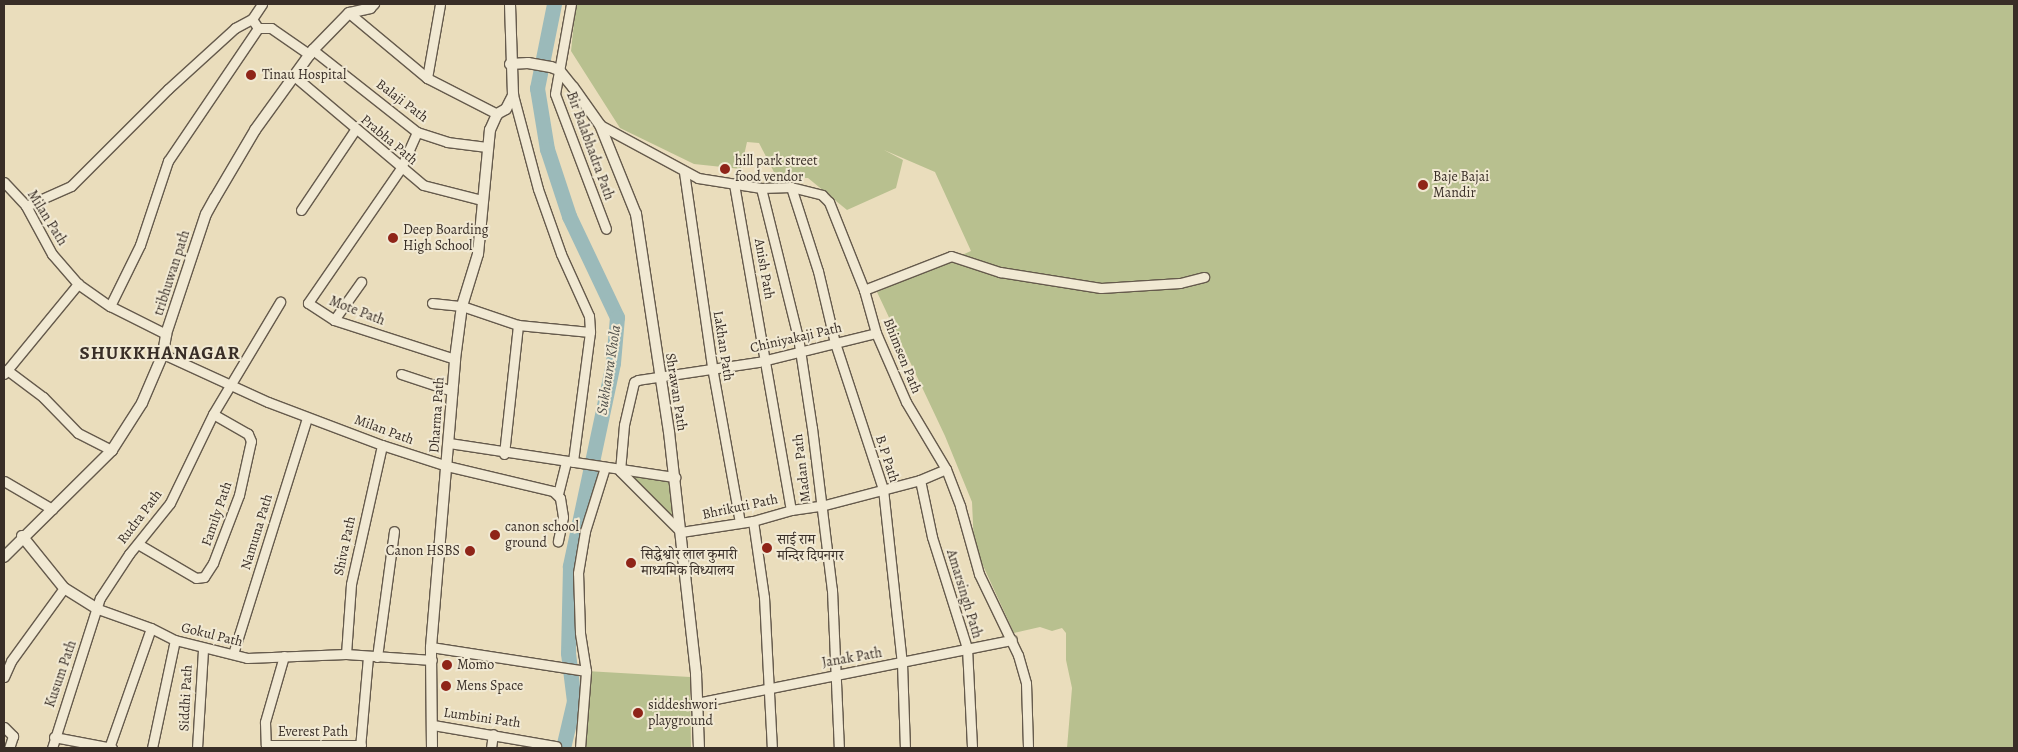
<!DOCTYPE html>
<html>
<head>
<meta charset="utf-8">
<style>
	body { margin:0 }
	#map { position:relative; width:2018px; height:752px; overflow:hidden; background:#eaddbc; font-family:Alegreya,"Noto Serif Devanagari",serif }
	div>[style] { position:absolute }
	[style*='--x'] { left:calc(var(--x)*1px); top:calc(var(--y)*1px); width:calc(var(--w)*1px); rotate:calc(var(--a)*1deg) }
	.green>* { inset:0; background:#b8c08f }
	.river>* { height:15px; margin:-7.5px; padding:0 7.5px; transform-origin:7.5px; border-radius:7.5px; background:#9bbaba }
	.roads { filter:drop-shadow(1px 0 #655a4c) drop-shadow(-1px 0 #655a4c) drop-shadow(0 1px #655a4c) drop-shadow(0 -1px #655a4c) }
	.minor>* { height:9px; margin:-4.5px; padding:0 4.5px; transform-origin:4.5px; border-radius:4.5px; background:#f1e9d3 }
	.tertiary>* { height:10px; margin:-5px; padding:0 5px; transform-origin:5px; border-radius:5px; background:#f1e9d3 }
	.dots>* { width:14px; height:14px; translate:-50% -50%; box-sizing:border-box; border:2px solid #f1e9d3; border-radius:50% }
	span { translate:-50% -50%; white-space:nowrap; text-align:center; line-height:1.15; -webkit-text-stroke:4px #f1e9d3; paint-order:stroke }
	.poi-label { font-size:14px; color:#392e27 }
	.left { translate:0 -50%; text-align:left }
	.right { translate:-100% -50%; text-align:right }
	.street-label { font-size:14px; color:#392e27 }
	.water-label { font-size:15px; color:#52514c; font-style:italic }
	.district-label { font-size:19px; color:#392e27; font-weight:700; letter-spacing:1px }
	.frame { position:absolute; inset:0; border:5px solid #392e27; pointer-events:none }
</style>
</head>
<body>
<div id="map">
	<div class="green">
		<i style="clip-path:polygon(576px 4px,2014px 4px,2014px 748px,1067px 748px,1072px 688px,1066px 660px,1066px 633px,1062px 628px,1052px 631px,1040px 627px,1014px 633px,974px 546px,972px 502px,945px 436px,877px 292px,971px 251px,935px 172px,884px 150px,903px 160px,896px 188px,847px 210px,808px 178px,777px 178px,759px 143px,747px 142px,741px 169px,694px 164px,620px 128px,571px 51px)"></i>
		<i style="clip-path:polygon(616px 470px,675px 477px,681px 532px)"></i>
		<i style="clip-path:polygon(586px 671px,690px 677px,691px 748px,583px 748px)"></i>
	</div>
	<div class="river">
		<i style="--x:554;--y:4;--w:86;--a:101.4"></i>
		<i style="--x:537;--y:88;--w:62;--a:80.7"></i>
		<i style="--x:547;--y:149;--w:71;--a:71.8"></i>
		<i style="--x:569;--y:216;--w:112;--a:64.6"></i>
		<i style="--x:617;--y:317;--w:46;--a:95"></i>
		<i style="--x:613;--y:363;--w:208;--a:102"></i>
		<i style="--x:570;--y:566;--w:87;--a:91.3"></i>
		<i style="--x:568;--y:653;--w:48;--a:82.9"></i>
		<i style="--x:574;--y:701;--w:48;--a:103.2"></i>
	</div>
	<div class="roads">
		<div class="minor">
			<i style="--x:571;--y:4;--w:91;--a:100.1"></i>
			<i style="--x:555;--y:94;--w:144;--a:69.3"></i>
			<i style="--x:349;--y:13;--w:102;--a:39.8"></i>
			<i style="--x:427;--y:78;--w:79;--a:27.2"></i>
			<i style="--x:258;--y:28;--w:13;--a:0"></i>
			<i style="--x:271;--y:28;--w:47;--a:34.7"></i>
			<i style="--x:313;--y:50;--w:132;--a:38.3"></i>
			<i style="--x:417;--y:132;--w:32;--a:18"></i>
			<i style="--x:447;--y:142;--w:40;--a:7.1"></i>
			<i style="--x:293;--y:75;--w:170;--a:40.2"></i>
			<i style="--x:423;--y:185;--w:61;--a:14.3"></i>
			<i style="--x:427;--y:78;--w:75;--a:-80"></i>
			<i style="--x:513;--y:95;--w:97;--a:75.1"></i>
			<i style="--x:538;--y:189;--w:69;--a:70.5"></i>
			<i style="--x:561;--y:254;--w:68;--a:65.7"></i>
			<i style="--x:589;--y:316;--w:16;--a:86"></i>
			<i style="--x:590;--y:332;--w:131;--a:97.5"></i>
			<i style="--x:600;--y:125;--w:111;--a:28.4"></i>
			<i style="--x:698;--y:178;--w:64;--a:9"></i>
			<i style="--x:761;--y:188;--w:30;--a:-2"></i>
			<i style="--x:791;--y:187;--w:32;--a:14"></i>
			<i style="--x:822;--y:195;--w:10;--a:45"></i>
			<i style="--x:829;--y:202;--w:95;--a:68.3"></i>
			<i style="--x:864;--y:290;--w:45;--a:74.4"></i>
			<i style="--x:876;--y:333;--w:75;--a:66.5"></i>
			<i style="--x:906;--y:402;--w:78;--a:59.2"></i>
			<i style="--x:946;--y:469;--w:40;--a:69"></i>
			<i style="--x:960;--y:506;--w:71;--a:74.4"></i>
			<i style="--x:979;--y:574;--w:90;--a:64.3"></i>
			<i style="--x:1018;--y:655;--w:29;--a:74"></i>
			<i style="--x:1026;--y:683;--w:65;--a:88.2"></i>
			<i style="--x:417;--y:132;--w:39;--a:114"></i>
			<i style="--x:401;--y:168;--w:164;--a:124.6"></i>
			<i style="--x:308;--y:303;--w:31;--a:33"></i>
			<i style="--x:334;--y:320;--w:127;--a:17.9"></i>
			<i style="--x:684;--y:172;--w:197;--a:81.8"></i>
			<i style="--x:712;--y:367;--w:158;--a:79.8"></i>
			<i style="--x:4;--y:182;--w:33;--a:47"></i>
			<i style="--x:26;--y:206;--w:55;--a:61.6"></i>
			<i style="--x:52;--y:254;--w:40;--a:49"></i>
			<i style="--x:78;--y:284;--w:39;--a:35"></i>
			<i style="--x:110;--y:306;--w:63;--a:26.6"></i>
			<i style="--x:734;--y:184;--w:331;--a:80.1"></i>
			<i style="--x:791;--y:187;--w:88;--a:72.2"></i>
			<i style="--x:818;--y:271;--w:74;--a:76.7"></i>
			<i style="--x:835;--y:343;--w:154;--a:71.8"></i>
			<i style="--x:883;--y:489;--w:175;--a:83.8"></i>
			<i style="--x:902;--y:663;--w:85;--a:88"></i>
			<i style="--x:761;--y:188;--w:154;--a:76.1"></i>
			<i style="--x:798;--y:337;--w:92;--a:81.3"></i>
			<i style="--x:812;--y:428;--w:163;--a:83"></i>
			<i style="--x:832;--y:590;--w:158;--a:87.5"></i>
			<i style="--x:26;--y:206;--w:49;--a:-24"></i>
			<i style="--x:71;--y:186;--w:137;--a:-45"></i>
			<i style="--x:168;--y:89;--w:91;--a:-42.3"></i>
			<i style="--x:235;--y:28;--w:19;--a:-28"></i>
			<i style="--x:301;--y:210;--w:97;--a:-56"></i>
			<i style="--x:864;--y:290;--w:93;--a:-21.3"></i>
			<i style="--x:951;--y:256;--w:52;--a:18.1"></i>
			<i style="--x:1000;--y:272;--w:102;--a:9"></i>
			<i style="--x:1101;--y:288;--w:79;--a:-3.6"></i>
			<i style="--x:1180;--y:283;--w:25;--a:-14"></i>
			<i style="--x:432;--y:303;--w:30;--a:6"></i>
			<i style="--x:462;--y:306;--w:59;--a:18.7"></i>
			<i style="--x:518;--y:325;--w:72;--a:5.6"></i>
			<i style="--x:110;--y:306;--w:68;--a:-63.8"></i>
			<i style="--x:140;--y:245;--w:89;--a:-71.6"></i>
			<i style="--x:168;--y:161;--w:161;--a:-55.9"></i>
			<i style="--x:258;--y:28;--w:11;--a:-124"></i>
			<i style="--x:252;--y:19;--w:18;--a:-56"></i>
			<i style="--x:334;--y:320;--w:47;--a:-54.6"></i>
			<i style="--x:876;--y:333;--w:122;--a:166.2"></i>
			<i style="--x:758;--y:362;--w:121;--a:171.5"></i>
			<i style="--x:638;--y:380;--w:4;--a:153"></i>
			<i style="--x:634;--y:382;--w:44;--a:103.1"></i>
			<i style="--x:624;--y:425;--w:46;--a:95"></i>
			<i style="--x:620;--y:471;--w:86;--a:45"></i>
			<i style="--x:681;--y:532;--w:73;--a:-8.7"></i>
			<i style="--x:753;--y:521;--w:40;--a:-16"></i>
			<i style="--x:791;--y:510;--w:30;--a:-8"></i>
			<i style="--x:821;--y:506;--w:102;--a:-14.7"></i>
			<i style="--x:920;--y:480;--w:28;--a:-23"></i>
			<i style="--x:163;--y:354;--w:115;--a:24.6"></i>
			<i style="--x:268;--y:402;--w:122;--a:20.7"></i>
			<i style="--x:382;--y:445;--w:68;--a:17.9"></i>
			<i style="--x:447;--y:466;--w:109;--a:13.3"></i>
			<i style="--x:553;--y:491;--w:10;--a:45"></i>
			<i style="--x:560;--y:498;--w:19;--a:81"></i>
			<i style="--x:563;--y:517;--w:25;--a:102"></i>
			<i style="--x:7;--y:370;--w:45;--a:36.9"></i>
			<i style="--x:43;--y:397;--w:50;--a:45.8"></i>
			<i style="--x:78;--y:433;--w:38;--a:27"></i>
			<i style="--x:4;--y:374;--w:117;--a:-50.6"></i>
			<i style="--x:401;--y:374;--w:54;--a:18.4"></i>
			<i style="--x:449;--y:443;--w:229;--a:8.6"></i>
			<i style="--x:504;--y:454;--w:130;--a:-83.8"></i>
			<i style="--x:920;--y:480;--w:58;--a:78.1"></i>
			<i style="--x:932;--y:537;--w:116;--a:72.5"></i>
			<i style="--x:967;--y:648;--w:100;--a:87.1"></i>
			<i style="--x:4;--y:481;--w:56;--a:30.3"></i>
			<i style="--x:558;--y:494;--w:33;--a:-76"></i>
			<i style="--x:753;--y:521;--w:77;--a:81.8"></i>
			<i style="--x:764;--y:597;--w:151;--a:87"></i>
			<i style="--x:138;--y:544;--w:67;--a:30.4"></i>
			<i style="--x:196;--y:578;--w:8;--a:-7"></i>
			<i style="--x:204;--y:577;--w:17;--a:-57"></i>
			<i style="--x:213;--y:563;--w:73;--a:-69.1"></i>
			<i style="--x:239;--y:495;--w:55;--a:-77.5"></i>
			<i style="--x:251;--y:441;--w:8;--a:-113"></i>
			<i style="--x:248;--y:434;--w:40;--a:-150.3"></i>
			<i style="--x:98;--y:609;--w:56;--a:19.7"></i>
			<i style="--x:151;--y:628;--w:27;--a:27"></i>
			<i style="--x:175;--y:640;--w:74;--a:14"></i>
			<i style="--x:247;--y:658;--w:99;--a:-2.3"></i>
			<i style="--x:346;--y:654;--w:86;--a:4"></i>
			<i style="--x:431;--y:647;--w:157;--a:8.8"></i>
			<i style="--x:233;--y:654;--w:247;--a:-72.6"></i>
			<i style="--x:346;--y:654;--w:70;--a:-85.9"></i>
			<i style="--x:351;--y:584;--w:142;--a:-77.4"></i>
			<i style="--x:284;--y:656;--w:69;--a:106.1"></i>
			<i style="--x:265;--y:722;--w:23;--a:88"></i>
			<i style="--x:266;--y:745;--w:95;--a:0"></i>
			<i style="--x:377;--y:657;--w:127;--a:-82.3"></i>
			<i style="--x:4;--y:677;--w:17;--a:-66"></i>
			<i style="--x:11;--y:661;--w:90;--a:-54"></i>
			<i style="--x:696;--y:703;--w:322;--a:-11.3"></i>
			<i style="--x:433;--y:725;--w:125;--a:9.7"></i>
			<i style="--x:4;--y:727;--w:13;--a:45"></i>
			<i style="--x:13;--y:736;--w:13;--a:108"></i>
			<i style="--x:54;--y:737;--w:59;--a:10.7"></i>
			<i style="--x:52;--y:748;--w:157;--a:-72.3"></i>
			<i style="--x:100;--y:598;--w:53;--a:-56.6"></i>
			<i style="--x:129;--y:554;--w:65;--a:-51.2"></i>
			<i style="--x:170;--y:503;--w:99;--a:-64.2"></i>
			<i style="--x:213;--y:414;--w:131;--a:-59.1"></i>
			<i style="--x:109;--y:748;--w:127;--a:-70.7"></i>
			<i style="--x:152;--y:748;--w:110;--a:-78"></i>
			<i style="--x:197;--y:748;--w:99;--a:-86.5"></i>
			<i style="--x:360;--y:748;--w:91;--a:-85"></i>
			<i style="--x:491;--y:748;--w:14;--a:-82"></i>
			<i style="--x:580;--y:748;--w:77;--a:-85.5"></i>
			<i style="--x:586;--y:671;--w:39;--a:-99"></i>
			<i style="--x:580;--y:632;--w:59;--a:-91.9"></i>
			<i style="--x:578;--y:573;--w:43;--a:-80.5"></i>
			<i style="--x:585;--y:531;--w:67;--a:-72.6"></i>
		</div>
		<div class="tertiary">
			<i style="--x:510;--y:64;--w:18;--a:-3"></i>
			<i style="--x:528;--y:63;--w:23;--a:10"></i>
			<i style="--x:551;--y:67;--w:9;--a:21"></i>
			<i style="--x:559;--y:70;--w:22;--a:51"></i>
			<i style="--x:573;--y:87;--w:47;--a:54.6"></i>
			<i style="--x:600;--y:125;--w:96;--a:68"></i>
			<i style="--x:636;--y:214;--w:220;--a:81.4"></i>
			<i style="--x:669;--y:432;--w:244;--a:83.6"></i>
			<i style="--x:696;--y:674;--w:74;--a:87.7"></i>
			<i style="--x:22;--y:536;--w:67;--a:51.1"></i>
			<i style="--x:64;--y:588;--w:40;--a:32"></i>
			<i style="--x:4;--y:557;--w:152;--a:-44.7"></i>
			<i style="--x:112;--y:450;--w:56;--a:-57.4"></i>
			<i style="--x:142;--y:403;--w:53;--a:-66.8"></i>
			<i style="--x:163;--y:354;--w:20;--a:-81"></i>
			<i style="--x:166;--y:334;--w:126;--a:-71.6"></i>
			<i style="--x:206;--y:214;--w:18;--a:-61"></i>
			<i style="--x:215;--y:198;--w:79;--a:-59.5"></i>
			<i style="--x:255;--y:130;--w:99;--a:-54.1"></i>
			<i style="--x:313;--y:50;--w:52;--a:-45.8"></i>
			<i style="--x:349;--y:13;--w:22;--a:-13"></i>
			<i style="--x:370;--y:8;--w:6;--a:-45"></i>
			<i style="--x:432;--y:748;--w:101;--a:-90.6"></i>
			<i style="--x:431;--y:647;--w:289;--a:-85.2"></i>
			<i style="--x:455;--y:359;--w:53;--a:-82.5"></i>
			<i style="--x:462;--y:306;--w:54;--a:-72.9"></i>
			<i style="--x:478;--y:254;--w:125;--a:-84.5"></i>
			<i style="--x:490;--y:130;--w:17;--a:-66"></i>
			<i style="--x:497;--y:114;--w:10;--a:-29"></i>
			<i style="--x:506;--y:109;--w:16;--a:-63"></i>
			<i style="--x:513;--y:95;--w:91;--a:-91.9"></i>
		</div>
	</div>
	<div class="dots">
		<i style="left:251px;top:75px;background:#8f2418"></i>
		<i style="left:725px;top:169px;background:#8f2418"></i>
		<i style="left:1423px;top:185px;background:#8f2418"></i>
		<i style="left:393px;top:238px;background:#8f2418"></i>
		<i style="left:495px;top:535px;background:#8f2418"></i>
		<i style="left:767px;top:548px;background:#8f2418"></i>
		<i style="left:470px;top:551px;background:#8f2418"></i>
		<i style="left:631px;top:563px;background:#8f2418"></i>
		<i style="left:447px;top:665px;background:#8f2418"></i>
		<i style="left:446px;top:686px;background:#8f2418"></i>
		<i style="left:638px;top:713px;background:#8f2418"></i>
	</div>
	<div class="poi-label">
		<span class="left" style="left:262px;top:75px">Tinau Hospital</span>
		<span class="left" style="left:735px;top:169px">hill park street<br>food vendor</span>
		<span class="left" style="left:1433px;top:185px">Baje Bajai<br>Mandir</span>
		<span class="left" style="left:403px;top:238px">Deep Boarding<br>High School</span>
		<span class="left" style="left:505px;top:535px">canon school<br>ground</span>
		<span class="left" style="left:777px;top:548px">साई राम<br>मन्दिर दिपनगर</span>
		<span class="right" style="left:460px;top:551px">Canon HSBS</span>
		<span class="left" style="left:641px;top:563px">सिद्धेश्वोर लाल कुमारी<br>माध्यमिक विध्यालय</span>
		<span class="left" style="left:457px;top:665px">Momo</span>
		<span class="left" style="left:456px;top:686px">Mens Space</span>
		<span class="left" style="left:648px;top:713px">siddeshwori<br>playground</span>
	</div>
	<div class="street-label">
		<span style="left:402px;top:101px;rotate:37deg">Balaji Path</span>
		<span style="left:389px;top:140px;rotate:40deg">Prabha Path</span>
		<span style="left:590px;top:146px;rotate:70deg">Bir Balabhadra Path</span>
		<span style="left:47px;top:218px;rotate:58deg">Milan Path</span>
		<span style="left:764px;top:269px;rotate:80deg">Anish Path</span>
		<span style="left:172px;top:273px;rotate:-72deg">tribhuwan path</span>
		<span style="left:357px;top:311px;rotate:21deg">Mote Path</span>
		<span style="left:796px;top:338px;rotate:-13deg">Chiniyakaji Path</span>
		<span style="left:723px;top:346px;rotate:81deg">Lakhan Path</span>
		<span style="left:902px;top:356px;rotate:68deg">Bhimsen Path</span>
		<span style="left:676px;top:392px;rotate:81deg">Shrawan Path</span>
		<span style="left:437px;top:415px;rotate:-86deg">Dharma Path</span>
		<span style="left:384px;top:430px;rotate:20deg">Milan Path</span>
		<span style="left:887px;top:459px;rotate:72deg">B.P Path</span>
		<span style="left:802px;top:468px;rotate:-97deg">Madan Path</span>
		<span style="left:740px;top:507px;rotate:-12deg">Bhrikuti Path</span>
		<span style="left:217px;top:514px;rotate:-71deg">Family Path</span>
		<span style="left:140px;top:517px;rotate:-53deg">Rudra Path</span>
		<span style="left:257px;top:532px;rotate:-73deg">Namuna Path</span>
		<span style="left:345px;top:546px;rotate:-78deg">Shiva Path</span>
		<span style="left:964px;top:594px;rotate:73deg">Amarsingh Path</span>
		<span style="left:212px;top:635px;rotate:14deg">Gokul Path</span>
		<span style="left:852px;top:658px;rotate:-10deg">Janak Path</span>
		<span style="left:61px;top:674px;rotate:-71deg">Kusum Path</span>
		<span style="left:186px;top:698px;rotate:-87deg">Siddhi Path</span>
		<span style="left:482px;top:718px;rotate:8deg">Lumbini Path</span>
		<span style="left:313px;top:732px">Everest Path</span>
	</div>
	<div class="water-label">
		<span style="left:609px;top:370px;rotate:-81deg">Sukhaura Khola</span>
	</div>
	<div class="district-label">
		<span style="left:160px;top:354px">SHUKKHANAGAR</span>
	</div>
	<div class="frame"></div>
</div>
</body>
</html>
